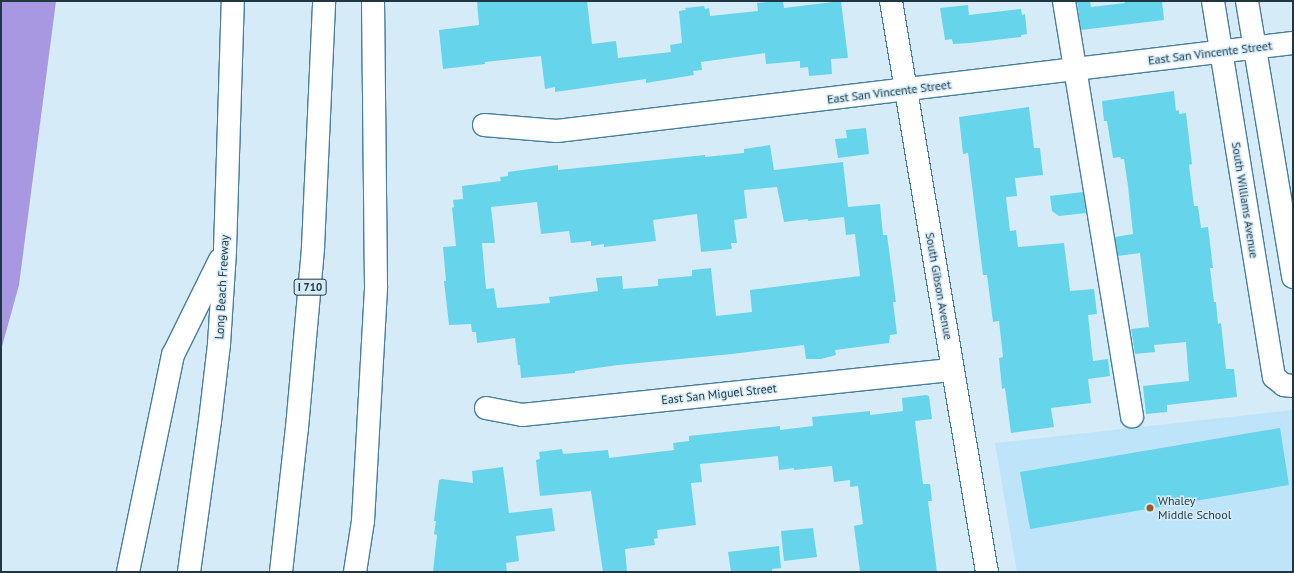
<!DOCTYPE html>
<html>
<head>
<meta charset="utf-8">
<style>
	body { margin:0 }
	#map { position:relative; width:1294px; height:573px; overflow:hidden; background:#d5ebf8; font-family:"PT Sans",sans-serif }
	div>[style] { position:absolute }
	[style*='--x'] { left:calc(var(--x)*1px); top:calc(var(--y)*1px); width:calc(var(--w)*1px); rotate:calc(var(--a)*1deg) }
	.built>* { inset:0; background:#bee4fa }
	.water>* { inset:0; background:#a798e1 }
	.building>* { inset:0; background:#66d5ec }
	.roads { filter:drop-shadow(1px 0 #487f9b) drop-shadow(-1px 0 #487f9b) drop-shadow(0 1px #487f9b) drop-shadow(0 -1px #487f9b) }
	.minor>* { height:22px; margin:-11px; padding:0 11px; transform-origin:11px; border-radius:11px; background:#fff }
	.highway>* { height:22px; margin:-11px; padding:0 11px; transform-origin:11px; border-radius:11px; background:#fff }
	.dots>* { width:11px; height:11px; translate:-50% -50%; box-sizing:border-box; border:2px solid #d5ebf8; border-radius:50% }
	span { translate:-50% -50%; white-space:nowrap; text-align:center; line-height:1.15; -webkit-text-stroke:3px #d5ebf8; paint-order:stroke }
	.shield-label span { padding:1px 3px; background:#d5ebf8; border:1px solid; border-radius:3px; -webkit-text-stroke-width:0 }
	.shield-label { font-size:11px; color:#1f3643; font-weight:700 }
	.street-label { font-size:12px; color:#1f3643 }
	.poi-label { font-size:12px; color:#1f3643 }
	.left { translate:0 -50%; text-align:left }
	.frame { position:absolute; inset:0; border:2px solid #1f3643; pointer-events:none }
</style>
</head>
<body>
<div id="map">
	<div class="built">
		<i style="clip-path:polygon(1293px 410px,1293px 572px,1017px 572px,995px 443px)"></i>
	</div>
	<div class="water">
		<i style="clip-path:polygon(1px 1px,56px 1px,19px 285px,1px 350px)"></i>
	</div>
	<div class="building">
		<i style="clip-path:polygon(477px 1px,587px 1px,592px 44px,616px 41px,618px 58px,671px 52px,670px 45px,682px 43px,679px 11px,686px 10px,685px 8px,704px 6px,705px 9px,709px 8px,710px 16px,758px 11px,757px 3px,783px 1px,784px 8px,841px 1px,848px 58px,831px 59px,832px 74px,809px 76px,808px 67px,800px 68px,800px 61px,766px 64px,765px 53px,701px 62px,702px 70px,693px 71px,694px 75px,646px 83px,646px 79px,555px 92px,555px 87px,545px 89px,541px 56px,485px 62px,485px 64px,443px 69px,439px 30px,479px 25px)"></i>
		<i style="clip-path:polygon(1077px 1px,1090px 1px,1091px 7px,1125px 3px,1124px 1px,1162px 1px,1164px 20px,1081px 30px)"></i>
		<i style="clip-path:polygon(968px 5px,969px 15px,1021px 9px,1022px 15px,1025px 14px,1027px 34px,1021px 35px,1021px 37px,970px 43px,953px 44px,952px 39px,945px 40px,940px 8px)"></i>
		<i style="clip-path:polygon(1174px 91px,1176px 111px,1179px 110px,1179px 114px,1186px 113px,1192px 164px,1189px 165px,1194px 206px,1198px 206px,1201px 228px,1208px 227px,1213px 268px,1210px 268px,1214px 302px,1216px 302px,1218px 324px,1221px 323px,1226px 369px,1234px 369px,1237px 397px,1167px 405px,1167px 412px,1146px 414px,1143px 386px,1189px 381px,1186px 342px,1154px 345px,1155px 352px,1135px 354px,1131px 329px,1149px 327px,1140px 253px,1118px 256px,1115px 237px,1133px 234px,1128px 186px,1124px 159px,1121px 159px,1120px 157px,1113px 158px,1107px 121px,1104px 121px,1102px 101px)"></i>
		<i style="clip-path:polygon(1029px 107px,1034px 148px,1040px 148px,1043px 175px,1015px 178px,1017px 196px,1006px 197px,1010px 231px,1016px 230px,1018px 247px,1064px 243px,1070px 291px,1094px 289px,1097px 314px,1088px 315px,1093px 361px,1108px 359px,1110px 376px,1088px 379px,1091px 403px,1051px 408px,1054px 427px,1011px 433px,1005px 388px,1002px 389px,999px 358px,1003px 357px,999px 321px,993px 322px,987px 275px,983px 275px,968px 153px,963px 154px,959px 117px)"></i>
		<i style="clip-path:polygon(866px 128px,869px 154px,838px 158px,835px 139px,847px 138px,846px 130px)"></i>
		<i style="clip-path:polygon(evenodd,770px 145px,774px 170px,843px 162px,848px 207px,880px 204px,883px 235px,887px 235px,896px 302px,893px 302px,897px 334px,890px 335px,889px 343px,835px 350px,836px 355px,821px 359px,806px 359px,804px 345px,732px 354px,618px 365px,575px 371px,575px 373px,521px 378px,520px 365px,518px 365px,515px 338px,477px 343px,476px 332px,472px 332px,471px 324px,449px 325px,444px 281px,446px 281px,443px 247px,456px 246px,452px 208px,454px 207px,453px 200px,463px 199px,462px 186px,501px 181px,500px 177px,508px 176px,508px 172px,558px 165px,558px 170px,705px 155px,705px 157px,744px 153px,744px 149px,770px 145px,777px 187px,784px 222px,808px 219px,808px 221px,844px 217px,846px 235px,855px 234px,860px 276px,750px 290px,752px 312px,716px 316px,711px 268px,692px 270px,692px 276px,658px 279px,658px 286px,623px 289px,622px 276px,596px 278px,598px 291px,549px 297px,550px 303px,497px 308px,494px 288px,486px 289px,482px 243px,495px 243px,491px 207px,537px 202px,541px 234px,569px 231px,571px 243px,591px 241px,591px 246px,604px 244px,604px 247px,656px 241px,653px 220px,697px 214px,701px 252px,732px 249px,731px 243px,737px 243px,734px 220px,747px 218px,744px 190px,777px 187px)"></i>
		<i style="clip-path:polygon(1083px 192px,1086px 213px,1059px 216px,1052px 211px,1050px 196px)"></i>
		<i style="clip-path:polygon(926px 395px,929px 396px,932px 419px,915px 421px,923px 484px,930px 484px,932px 501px,928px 501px,937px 572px,860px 572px,854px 526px,863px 524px,858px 486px,850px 487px,850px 480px,834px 482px,832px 466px,794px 470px,794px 468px,779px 470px,778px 456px,700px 464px,702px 482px,691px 483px,696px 525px,657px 530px,658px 538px,654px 539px,655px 545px,625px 549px,627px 572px,603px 572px,591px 491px,540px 496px,536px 460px,540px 459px,539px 452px,562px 449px,563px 454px,608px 450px,609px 458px,674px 450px,673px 443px,689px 441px,689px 436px,780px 426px,780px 430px,813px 426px,812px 417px,870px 411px,870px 415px,903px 411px,902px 398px)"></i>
		<i style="clip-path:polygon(1280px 428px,1289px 485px,1030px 529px,1020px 472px)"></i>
		<i style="clip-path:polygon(503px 467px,509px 513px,552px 508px,555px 531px,516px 536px,519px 561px,506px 563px,507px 572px,433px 572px,437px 535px,434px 534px,436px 521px,434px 521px,439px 480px,442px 479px,473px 483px,472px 471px)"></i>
		<i style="clip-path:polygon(813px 528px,817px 557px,784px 561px,781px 531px)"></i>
		<i style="clip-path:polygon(779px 546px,781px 568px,772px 569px,772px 572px,731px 572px,728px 552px)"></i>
	</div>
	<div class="roads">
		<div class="minor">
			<i style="--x:891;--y:1;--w:579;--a:80.46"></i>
			<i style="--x:1064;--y:1;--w:421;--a:80.7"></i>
			<i style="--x:1213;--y:1;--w:381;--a:80.8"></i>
			<i style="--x:1274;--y:377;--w:13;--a:39"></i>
			<i style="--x:1284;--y:385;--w:9;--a:6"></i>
			<i style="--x:1247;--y:1;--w:280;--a:80.5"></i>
			<i style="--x:484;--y:125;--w:73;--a:4.7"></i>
			<i style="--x:557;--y:131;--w:741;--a:-6.82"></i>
			<i style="--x:486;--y:408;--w:37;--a:11"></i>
			<i style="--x:522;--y:415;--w:433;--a:-6"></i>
		</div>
		<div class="highway">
			<i style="--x:128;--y:572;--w:222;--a:-78.3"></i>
			<i style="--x:173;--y:355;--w:106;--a:-63.7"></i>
			<i style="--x:189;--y:572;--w:152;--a:-82.1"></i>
			<i style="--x:210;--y:421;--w:78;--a:-83.3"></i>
			<i style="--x:219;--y:344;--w:94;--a:-86.3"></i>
			<i style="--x:225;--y:250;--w:249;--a:-88.2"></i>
			<i style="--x:281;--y:572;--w:145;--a:-83.7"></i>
			<i style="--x:297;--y:428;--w:182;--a:-84.9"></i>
			<i style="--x:313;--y:247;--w:246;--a:-87.4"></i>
			<i style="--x:355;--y:572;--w:52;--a:-81.1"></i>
			<i style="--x:363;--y:521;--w:235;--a:-86.8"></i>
			<i style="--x:376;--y:286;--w:285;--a:-90.6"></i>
		</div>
	</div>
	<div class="dots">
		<i style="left:1150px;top:508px;background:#9d5a2a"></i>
	</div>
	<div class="shield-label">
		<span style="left:310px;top:287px">I 710</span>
	</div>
	<div class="street-label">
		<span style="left:1210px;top:53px;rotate:-7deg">East San Vincente Street</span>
		<span style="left:889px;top:92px;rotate:-7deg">East San Vincente Street</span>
		<span style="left:1245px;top:200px;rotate:81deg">South Williams Avenue</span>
		<span style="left:939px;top:286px;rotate:80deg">South Gibson Avenue</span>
		<span style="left:222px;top:287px;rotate:-87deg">Long Beach Freeway</span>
		<span style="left:719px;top:394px;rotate:-6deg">East San Miguel Street</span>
	</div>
	<div class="poi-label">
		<span class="left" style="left:1158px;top:508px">Whaley<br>Middle School</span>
	</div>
	<div class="frame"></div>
</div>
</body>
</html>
